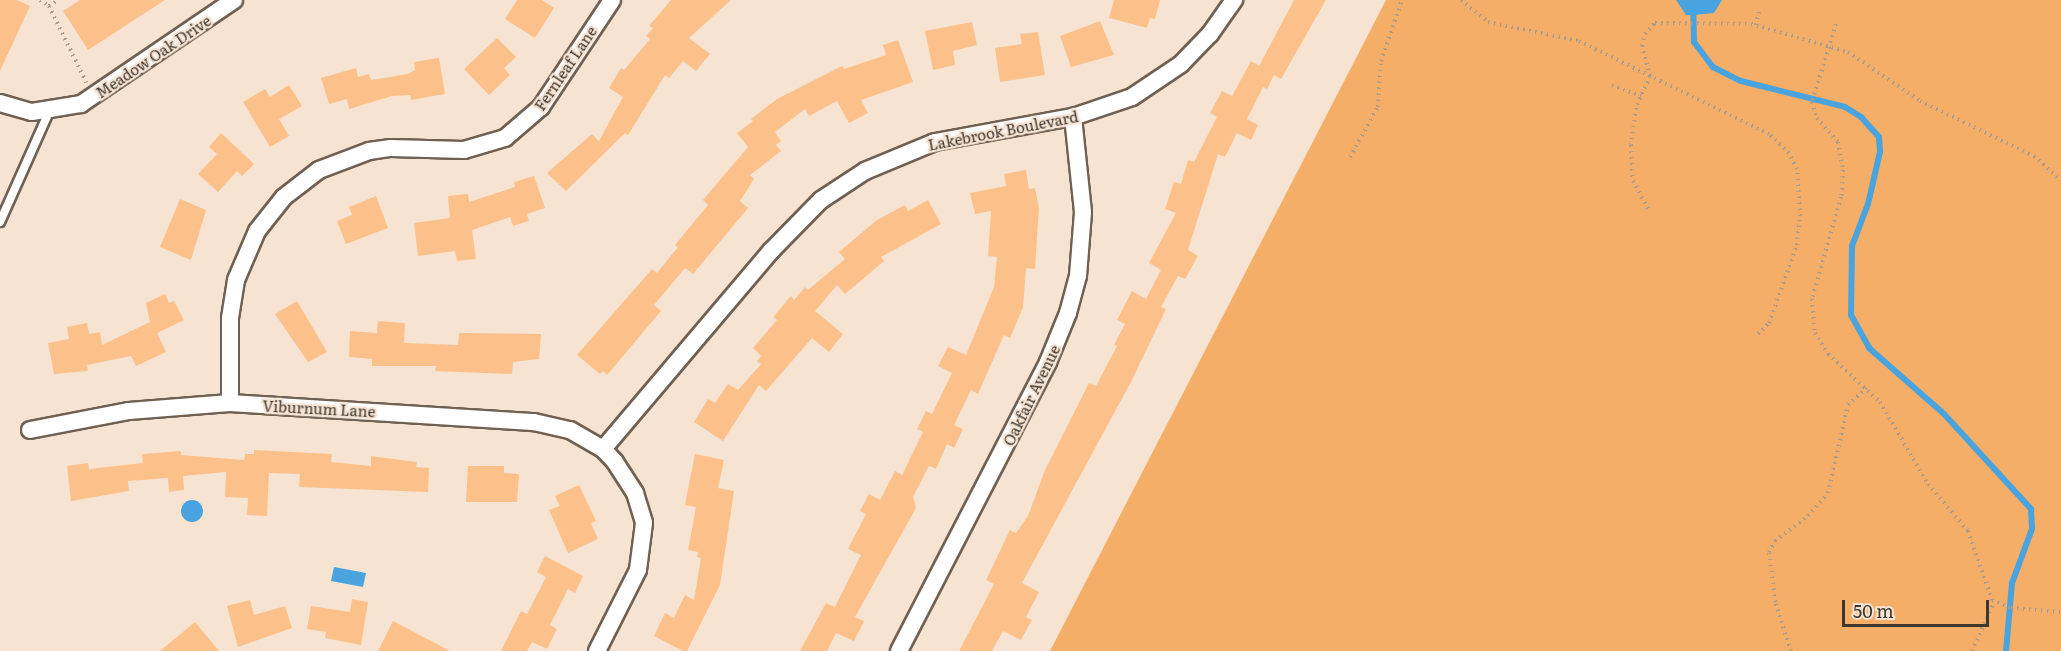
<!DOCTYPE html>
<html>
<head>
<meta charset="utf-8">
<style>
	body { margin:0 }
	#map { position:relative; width:2061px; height:651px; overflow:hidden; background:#f6e3d2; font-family:Literata,serif }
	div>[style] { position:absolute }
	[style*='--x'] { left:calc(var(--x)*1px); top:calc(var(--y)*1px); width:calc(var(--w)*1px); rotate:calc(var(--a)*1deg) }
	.green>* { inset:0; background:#f5ae67 }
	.water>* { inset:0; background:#49a3de }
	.round { border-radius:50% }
	.stream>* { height:6px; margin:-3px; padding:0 3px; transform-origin:3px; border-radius:3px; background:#49a3de }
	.building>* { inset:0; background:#fcc18a }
	.path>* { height:4px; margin-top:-2px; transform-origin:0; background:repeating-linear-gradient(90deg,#a99b8e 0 1.5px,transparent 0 6px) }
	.roads { filter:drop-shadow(2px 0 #706052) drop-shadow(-2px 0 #706052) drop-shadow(0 2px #706052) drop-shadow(0 -2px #706052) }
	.lane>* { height:8px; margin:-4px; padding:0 4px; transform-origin:4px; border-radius:4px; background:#fff }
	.street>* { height:16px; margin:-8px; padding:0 8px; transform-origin:8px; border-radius:8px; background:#fff }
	span { translate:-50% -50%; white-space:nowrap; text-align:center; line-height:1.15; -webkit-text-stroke:4.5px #f6e3d2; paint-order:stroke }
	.street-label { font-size:15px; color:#3e3730 }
	.scale { position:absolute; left:1842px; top:600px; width:147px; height:27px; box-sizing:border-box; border:3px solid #3e3730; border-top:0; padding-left:8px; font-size:18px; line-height:21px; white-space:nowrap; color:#3e3730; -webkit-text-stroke:4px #f6e3d2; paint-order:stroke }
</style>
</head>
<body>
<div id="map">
	<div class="green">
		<i style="clip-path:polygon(1386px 0,2061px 0,2061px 651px,1050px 651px)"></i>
	</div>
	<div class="water">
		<i style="clip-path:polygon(1676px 0,1722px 0,1714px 13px,1694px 15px,1686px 15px)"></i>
		<i class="round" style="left:181px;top:500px;width:22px;height:22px"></i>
		<i style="clip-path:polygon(334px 567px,366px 573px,363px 587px,331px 581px)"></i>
	</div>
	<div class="stream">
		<i style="--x:1693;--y:0;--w:42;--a:88.6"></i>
		<i style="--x:1694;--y:42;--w:31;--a:53"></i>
		<i style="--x:1713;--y:67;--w:31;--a:27"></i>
		<i style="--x:1741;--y:81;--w:107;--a:14"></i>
		<i style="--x:1845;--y:107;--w:19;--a:32"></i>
		<i style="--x:1861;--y:117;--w:27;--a:48"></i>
		<i style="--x:1879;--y:137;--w:15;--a:86"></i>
		<i style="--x:1880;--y:152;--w:53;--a:103"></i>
		<i style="--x:1868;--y:204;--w:45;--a:110.9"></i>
		<i style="--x:1852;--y:246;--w:69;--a:90.8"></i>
		<i style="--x:1851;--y:315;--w:38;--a:61"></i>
		<i style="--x:1869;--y:348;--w:100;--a:41.3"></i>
		<i style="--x:1944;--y:414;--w:129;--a:47.5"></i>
		<i style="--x:2031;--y:509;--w:20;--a:87"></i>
		<i style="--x:2032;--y:529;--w:58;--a:110.3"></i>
		<i style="--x:2012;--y:583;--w:68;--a:95"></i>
	</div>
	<div class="building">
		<i style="clip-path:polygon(0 0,17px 0,30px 6px,0 71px)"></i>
		<i style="clip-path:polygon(80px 0,165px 0,88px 50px,63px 11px)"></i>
		<i style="clip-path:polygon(517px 0,542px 0,554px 8px,535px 38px,505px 19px)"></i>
		<i style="clip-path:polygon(671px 0,731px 0,689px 38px,710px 54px,696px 71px,683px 61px,669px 78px,665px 75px,628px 135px,625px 133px,566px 191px,547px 173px,592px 134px,599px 141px,623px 97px,609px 88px,621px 68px,624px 70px,650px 39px,646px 36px,653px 28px,649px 26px)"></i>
		<i style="clip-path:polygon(1114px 0,1160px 0,1155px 19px,1150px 18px,1147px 28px,1109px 18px)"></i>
		<i style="clip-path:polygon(1294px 0,1326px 0,1281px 79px,1274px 75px,1267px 89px,1263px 87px,1247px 119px,1258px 125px,1251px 140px,1237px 133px,1225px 157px,1218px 154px,1188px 250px,1198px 256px,1185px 279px,1178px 276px,1161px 307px,1166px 309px,1132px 380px,1022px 583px,1039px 592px,1026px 617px,1032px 620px,1021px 640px,1003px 631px,992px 651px,959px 651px,994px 584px,986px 580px,1010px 530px,1016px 533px,1028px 516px,1045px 470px,1089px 383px,1096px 386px,1117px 346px,1114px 345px,1125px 324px,1117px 320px,1132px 291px,1146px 299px,1161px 270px,1149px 263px,1176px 213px,1165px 209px,1174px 182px,1181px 184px,1188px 160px,1194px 162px,1217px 117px,1210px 113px,1222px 91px,1232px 96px,1251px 61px,1259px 66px)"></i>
		<i style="clip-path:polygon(1100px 21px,1114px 55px,1071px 67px,1060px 36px)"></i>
		<i style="clip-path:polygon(972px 22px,977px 45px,953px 51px,955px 65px,933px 70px,925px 31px)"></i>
		<i style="clip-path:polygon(1038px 32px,1045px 75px,1000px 82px,995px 48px,1022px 44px,1020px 34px)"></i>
		<i style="clip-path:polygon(497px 38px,516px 57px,504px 68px,510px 75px,489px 95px,464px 69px)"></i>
		<i style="clip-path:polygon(898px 40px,913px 82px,861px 100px,868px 113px,849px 123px,837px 101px,809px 116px,805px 109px,775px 132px,781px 141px,776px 145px,781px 151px,750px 175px,754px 179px,740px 201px,748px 208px,693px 274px,685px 268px,654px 305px,661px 311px,607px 375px,603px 371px,600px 374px,577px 355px,652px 269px,657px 273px,678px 247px,675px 245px,708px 205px,703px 200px,748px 147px,737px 133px,753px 121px,751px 119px,777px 99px,842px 66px,844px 69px,886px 55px,883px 45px)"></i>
		<i style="clip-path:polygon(439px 58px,445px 94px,411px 100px,410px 95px,392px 96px,349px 109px,347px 99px,329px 104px,321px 78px,356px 68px,358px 77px,369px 74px,371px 80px,408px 74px,415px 70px,414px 62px)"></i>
		<i style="clip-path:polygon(289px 85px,302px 106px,279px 119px,289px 136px,270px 147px,243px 102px,265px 89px,270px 97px)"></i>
		<i style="clip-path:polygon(221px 133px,254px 164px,242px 176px,237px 171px,218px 192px,198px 174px,217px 154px,209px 147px)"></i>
		<i style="clip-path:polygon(1026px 170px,1029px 189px,1035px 188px,1039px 208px,1035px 269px,1026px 268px,1023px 307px,1010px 338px,1004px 335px,978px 394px,971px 390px,954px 425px,963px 429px,954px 448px,947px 444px,936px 469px,929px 466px,913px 497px,916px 508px,855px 617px,864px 621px,854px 641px,836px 633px,827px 651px,800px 651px,826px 603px,835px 607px,861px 555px,848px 549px,866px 514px,860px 511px,869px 494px,880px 500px,895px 471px,902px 475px,923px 432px,917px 429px,926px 411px,932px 414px,952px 373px,938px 366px,948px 347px,966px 355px,994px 287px,997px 257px,988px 256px,991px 211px,975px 214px,970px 193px,1006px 186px,1004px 174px)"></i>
		<i style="clip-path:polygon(534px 176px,545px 208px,527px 214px,529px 221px,513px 226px,510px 217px,472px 230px,476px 259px,457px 261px,455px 251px,418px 256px,414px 223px,450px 218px,448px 196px,468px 194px,469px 202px,515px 187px,514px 182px)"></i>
		<i style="clip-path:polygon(376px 196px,388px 228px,346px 244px,337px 221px,352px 215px,349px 207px)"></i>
		<i style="clip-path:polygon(180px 199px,206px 210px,191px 260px,160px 247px)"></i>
		<i style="clip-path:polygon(928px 200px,941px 224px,881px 257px,884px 261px,845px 294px,837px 285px,815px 311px,843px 334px,829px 352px,812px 338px,766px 391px,759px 385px,723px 441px,694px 422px,708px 399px,715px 403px,728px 384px,738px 390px,761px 364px,757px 361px,761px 356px,753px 348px,777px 320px,773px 317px,791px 296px,794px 300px,805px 287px,808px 290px,845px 259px,839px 252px,877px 220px,905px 205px,908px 211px)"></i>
		<i style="clip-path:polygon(165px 294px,169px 303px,174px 301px,184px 320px,157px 333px,166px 352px,136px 366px,131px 356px,87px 365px,88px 371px,54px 374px,48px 343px,69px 339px,67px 327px,87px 323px,89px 334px,100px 332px,102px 345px,150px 322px,146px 303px)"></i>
		<i style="clip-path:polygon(297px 301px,327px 352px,308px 362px,275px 314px)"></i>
		<i style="clip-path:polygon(378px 321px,405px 323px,404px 343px,458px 345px,459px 333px,541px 334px,539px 359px,513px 362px,512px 374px,435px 371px,436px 366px,372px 366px,372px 359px,349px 357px,350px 331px,377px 333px)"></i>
		<i style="clip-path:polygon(254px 450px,332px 454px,331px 462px,371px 466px,371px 456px,417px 462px,416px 467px,429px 468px,428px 492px,299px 487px,300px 474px,269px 473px,267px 516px,247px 515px,248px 498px,225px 497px,226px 472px,183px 476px,184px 490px,169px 492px,168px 478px,128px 481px,129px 491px,71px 501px,67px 466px,88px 463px,89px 469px,143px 463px,142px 454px,181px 451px,181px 455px,244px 460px,245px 454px,254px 454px)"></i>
		<i style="clip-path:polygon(695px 454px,724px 460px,718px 488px,734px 491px,720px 585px,687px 651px,683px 651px,654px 636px,665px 613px,674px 618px,685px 595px,694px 600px,701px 558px,697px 557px,698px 552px,688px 550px,696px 507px,685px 505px)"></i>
		<i style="clip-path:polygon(468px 466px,504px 466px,504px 473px,519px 474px,517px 502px,466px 502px)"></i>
		<i style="clip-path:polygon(579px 485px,596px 521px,591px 523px,598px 539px,568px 553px,549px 510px,560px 506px,555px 496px)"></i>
		<i style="clip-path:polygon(545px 556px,583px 576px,575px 593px,568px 589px,550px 625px,557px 629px,547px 649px,532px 642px,527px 651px,501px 651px,521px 611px,527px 614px,546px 577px,537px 572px)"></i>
		<i style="clip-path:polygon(352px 599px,368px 602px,361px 645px,325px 638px,326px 632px,307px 629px,311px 606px,350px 612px)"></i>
		<i style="clip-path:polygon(250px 600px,254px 615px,285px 606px,292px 628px,238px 647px,227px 606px)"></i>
		<i style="clip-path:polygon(393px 621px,450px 651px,378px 651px)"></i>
		<i style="clip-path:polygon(195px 622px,219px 651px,160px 651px)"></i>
	</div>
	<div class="path">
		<i style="--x:40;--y:0;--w:11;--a:34"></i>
		<i style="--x:49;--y:6;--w:85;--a:64"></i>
		<i style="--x:1461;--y:0;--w:35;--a:39"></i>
		<i style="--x:1488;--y:22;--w:93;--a:11.8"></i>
		<i style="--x:1579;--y:41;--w:79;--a:26.2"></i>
		<i style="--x:1650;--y:76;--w:35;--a:114"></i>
		<i style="--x:1636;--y:108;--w:37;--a:98"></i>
		<i style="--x:1631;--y:145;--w:36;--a:87"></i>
		<i style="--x:1633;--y:181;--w:35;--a:61"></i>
		<i style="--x:49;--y:6;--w:11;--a:-34"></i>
		<i style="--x:1836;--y:24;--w:82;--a:107.1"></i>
		<i style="--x:1812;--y:102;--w:17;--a:73"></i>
		<i style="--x:1817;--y:118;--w:32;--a:49"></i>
		<i style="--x:1838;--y:142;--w:28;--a:80"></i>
		<i style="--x:1843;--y:170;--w:27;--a:94"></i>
		<i style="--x:1841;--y:197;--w:106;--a:105.9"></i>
		<i style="--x:1812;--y:299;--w:34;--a:85"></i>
		<i style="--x:1815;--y:333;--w:25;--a:58"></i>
		<i style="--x:1828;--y:354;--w:71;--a:42.7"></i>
		<i style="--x:1880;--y:402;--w:95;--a:59.7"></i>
		<i style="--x:1928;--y:484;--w:62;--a:49.6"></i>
		<i style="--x:1968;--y:531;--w:73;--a:70.8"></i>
		<i style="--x:1992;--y:600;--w:21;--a:23"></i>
		<i style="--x:2011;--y:608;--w:50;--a:4.6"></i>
		<i style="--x:1756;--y:25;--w:14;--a:-78"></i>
		<i style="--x:1612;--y:85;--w:31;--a:21"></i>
		<i style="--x:1350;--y:157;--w:57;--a:-60.8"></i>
		<i style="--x:1378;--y:107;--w:46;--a:-86.3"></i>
		<i style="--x:1381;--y:61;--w:65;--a:-71"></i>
		<i style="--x:1758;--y:334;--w:16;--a:-45"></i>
		<i style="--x:1769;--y:323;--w:83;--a:-70.3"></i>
		<i style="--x:1797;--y:245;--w:29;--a:-84"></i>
		<i style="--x:1800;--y:216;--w:47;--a:-93.7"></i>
		<i style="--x:1797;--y:169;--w:18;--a:-117"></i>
		<i style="--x:1789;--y:153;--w:28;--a:-136"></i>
		<i style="--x:1769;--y:134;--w:132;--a:-154"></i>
		<i style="--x:1650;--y:76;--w:31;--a:-105"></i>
		<i style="--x:1642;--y:46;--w:12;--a:-76"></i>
		<i style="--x:1645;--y:34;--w:15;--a:-48"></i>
		<i style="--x:1655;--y:23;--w:96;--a:0.6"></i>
		<i style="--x:1751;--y:24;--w:101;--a:16.1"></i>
		<i style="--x:1848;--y:52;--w:87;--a:34.2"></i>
		<i style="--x:1920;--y:101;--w:127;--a:25.8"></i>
		<i style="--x:2034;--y:156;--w:36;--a:42"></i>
		<i style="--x:1791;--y:651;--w:52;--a:-108.1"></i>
		<i style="--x:1775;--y:602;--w:50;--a:-96.8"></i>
		<i style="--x:1769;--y:552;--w:13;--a:-61"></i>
		<i style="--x:1775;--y:541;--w:41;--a:-37.1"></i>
		<i style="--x:1808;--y:516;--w:30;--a:-49"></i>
		<i style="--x:1828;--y:493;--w:90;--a:-77.2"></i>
		<i style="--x:1848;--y:405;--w:25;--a:-43"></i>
		<i style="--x:1972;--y:651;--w:54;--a:-65.8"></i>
	</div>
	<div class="roads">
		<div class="lane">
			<i style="--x:0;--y:222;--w:120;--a:-66"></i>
		</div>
		<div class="street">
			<i style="--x:0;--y:103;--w:33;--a:16"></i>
			<i style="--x:32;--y:112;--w:50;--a:-9.3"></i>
			<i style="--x:81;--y:104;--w:185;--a:-34.2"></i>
			<i style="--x:230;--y:403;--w:85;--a:-90"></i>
			<i style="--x:230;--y:318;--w:38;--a:-81"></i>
			<i style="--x:236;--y:280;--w:53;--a:-66.8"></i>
			<i style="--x:257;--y:231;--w:43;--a:-51.5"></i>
			<i style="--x:284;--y:197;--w:44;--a:-37.6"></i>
			<i style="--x:319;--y:170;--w:53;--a:-20.8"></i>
			<i style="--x:369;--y:151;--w:22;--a:-8"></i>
			<i style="--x:391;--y:148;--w:73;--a:1.6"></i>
			<i style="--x:464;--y:150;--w:43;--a:-16.3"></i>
			<i style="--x:505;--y:138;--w:48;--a:-40.7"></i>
			<i style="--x:541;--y:107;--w:128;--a:-56.4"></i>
			<i style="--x:30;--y:430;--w:101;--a:-10.9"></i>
			<i style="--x:129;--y:411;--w:101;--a:-4.5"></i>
			<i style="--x:230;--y:403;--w:305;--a:3.6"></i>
			<i style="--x:534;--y:422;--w:37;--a:13"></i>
			<i style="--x:570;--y:430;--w:38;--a:30"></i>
			<i style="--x:603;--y:449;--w:18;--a:47"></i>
			<i style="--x:615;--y:462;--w:37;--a:57"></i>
			<i style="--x:635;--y:493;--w:31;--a:73"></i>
			<i style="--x:644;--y:523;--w:47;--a:97.3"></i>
			<i style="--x:638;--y:570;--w:91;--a:116.8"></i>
			<i style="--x:603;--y:449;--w:260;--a:-49.7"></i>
			<i style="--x:771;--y:251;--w:71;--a:-45.6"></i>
			<i style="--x:821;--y:200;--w:53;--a:-33.4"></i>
			<i style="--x:865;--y:171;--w:76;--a:-22.5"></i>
			<i style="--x:935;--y:142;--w:140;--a:-10.3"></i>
			<i style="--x:1073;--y:117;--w:62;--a:-18.7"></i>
			<i style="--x:1132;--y:97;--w:59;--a:-34"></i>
			<i style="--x:1181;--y:64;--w:42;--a:-46"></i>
			<i style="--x:1210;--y:34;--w:42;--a:-54.8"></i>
			<i style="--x:899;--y:651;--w:325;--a:-62.7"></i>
			<i style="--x:1048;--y:362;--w:53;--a:-67.8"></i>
			<i style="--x:1068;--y:313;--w:38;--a:-75"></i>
			<i style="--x:1078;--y:276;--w:64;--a:-85.5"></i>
			<i style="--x:1083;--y:212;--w:96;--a:-96"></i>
		</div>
	</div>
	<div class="street-label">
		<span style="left:153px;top:56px;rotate:-34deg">Meadow Oak Drive</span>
		<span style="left:565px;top:68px;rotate:-56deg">Fernleaf Lane</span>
		<span style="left:1003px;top:130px;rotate:-11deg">Lakebrook Boulevard</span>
		<span style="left:1031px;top:395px;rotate:-64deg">Oakfair Avenue</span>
		<span style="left:319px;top:408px;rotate:3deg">Viburnum Lane</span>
	</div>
	<div class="scale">50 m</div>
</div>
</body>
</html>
